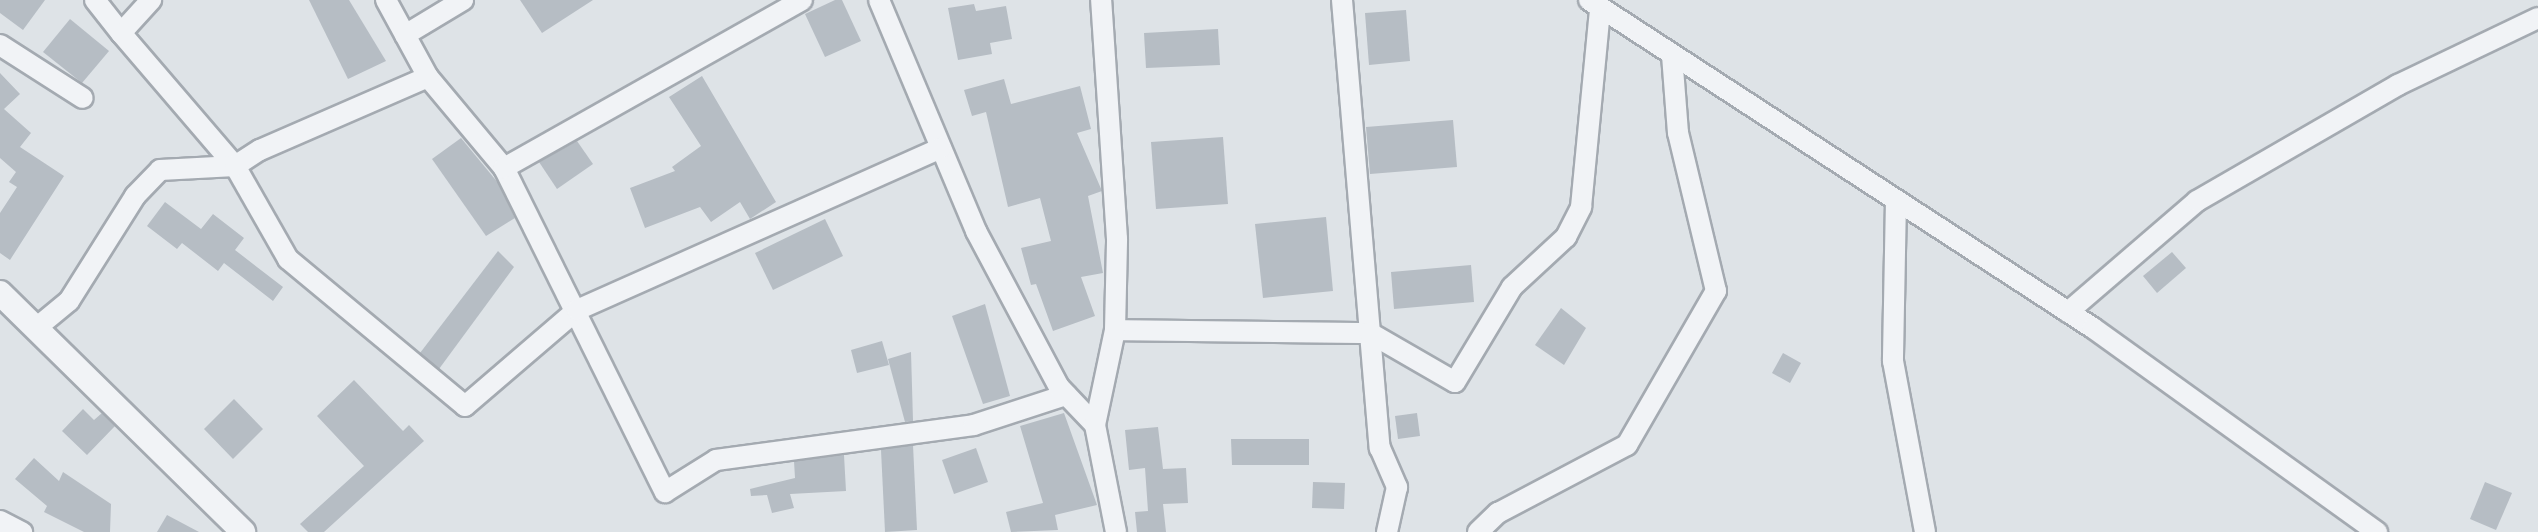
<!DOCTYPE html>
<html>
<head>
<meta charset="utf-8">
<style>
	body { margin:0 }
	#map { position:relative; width:2538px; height:532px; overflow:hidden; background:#dee3e7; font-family:"Work Sans",sans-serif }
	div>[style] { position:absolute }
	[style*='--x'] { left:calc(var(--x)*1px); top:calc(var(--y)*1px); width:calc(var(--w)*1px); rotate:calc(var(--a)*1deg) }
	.building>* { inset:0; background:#b6bdc4 }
	.roads { filter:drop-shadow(2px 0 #a4aab1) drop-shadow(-2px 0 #a4aab1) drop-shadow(0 2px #a4aab1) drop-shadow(0 -2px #a4aab1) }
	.minor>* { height:20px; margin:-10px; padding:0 10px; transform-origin:10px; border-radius:10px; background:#f1f3f6 }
	.tertiary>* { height:24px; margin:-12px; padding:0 12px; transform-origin:12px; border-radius:12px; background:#f1f3f6 }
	span { translate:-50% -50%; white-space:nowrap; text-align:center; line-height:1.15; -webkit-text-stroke:4.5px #eef2f5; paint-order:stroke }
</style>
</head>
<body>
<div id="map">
	<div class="building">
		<i style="clip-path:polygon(0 0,45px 0,23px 30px,0 13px)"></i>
		<i style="clip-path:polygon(309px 0,349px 0,386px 61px,348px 79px)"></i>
		<i style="clip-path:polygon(520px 0,593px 0,542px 33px)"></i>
		<i style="clip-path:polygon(835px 0,842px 0,861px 41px,825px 57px,805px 14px)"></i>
		<i style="clip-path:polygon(974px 4px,976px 11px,1006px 6px,1012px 39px,990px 43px,992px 54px,958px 60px,948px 8px)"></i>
		<i style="clip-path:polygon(1406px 10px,1410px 61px,1369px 65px,1365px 13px)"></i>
		<i style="clip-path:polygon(70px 19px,109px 51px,82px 83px,43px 52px)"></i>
		<i style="clip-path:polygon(1218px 29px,1220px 65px,1146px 68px,1144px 33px)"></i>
		<i style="clip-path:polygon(0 73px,20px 94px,4px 109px,31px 133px,20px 147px,64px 176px,10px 260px,0 253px,0 213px,17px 187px,9px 182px,16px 172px,0 158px)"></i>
		<i style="clip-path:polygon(702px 76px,776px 202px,750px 219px,740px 202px,711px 222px,700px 207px,645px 228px,630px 188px,675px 171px,672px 167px,701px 146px,669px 97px)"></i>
		<i style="clip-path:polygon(1004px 79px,1011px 104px,1080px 86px,1091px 129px,1077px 133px,1102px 191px,1088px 196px,1103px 273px,1081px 277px,1095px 316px,1053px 331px,1036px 284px,1031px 285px,1021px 248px,1051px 241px,1040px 198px,1008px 207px,986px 112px,972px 116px,964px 90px)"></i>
		<i style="clip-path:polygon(1453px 120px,1457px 167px,1370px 174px,1366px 127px)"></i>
		<i style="clip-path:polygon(1223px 137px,1228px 204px,1156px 209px,1151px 142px)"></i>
		<i style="clip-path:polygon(461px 138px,499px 184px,515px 218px,486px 236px,432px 159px)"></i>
		<i style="clip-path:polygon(577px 141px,593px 164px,557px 189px,539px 162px)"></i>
		<i style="clip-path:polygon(165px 202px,201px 229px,213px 214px,244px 238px,235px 250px,283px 287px,273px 301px,224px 263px,218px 271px,182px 243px,177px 249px,147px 226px)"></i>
		<i style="clip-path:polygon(1326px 217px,1333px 291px,1263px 298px,1255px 224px)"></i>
		<i style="clip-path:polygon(825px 219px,843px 256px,773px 290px,755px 253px)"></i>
		<i style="clip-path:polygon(498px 251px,514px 267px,439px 369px,420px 353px)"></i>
		<i style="clip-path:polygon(2172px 252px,2186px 268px,2157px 293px,2143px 276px)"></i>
		<i style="clip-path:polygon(1471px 265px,1474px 302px,1394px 309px,1391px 272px)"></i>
		<i style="clip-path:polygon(985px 304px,1010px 396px,983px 404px,952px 316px)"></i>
		<i style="clip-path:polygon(1561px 308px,1586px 328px,1564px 365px,1535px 345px)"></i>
		<i style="clip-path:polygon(882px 341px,889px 365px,857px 373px,851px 350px)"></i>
		<i style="clip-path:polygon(911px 352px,913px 421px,905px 422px,888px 359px)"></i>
		<i style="clip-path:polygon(1783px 353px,1801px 363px,1790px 383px,1772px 373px)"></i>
		<i style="clip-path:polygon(354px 380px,403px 431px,409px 425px,424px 441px,324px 532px,308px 532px,300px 524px,364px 466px,317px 416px)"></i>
		<i style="clip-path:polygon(234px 399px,263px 429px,233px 459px,204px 429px)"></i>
		<i style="clip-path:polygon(83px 409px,94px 420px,102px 413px,115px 426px,87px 455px,62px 431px)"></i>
		<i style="clip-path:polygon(1064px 413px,1097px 505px,1055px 515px,1058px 530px,1011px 532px,1006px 512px,1043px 503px,1020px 426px)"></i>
		<i style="clip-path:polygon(1417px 413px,1420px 436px,1398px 439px,1395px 416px)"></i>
		<i style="clip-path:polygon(1158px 427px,1163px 469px,1186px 468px,1188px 503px,1163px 504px,1166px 532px,1137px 532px,1135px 512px,1148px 511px,1145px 468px,1129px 470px,1125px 430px)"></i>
		<i style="clip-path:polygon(1231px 439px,1309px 439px,1309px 465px,1232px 465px)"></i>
		<i style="clip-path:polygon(913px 445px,917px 530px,885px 532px,881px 450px)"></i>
		<i style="clip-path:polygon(976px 448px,988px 482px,954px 494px,942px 460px)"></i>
		<i style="clip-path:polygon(844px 455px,846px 491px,790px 494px,794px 508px,772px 513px,767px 495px,751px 496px,750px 489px,795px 478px,794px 461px)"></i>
		<i style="clip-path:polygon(34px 458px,59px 481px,63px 472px,111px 504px,110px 532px,84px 532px,44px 512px,47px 506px,15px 479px)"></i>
		<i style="clip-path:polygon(1313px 482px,1345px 483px,1344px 509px,1312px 508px)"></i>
		<i style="clip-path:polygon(2485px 482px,2512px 493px,2496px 530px,2470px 519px)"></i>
		<i style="clip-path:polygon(167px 515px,199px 532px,157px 532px)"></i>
	</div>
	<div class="roads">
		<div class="minor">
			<i style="--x:95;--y:0;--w:42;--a:51.8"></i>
			<i style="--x:121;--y:33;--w:45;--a:-47.7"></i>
			<i style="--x:386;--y:0;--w:88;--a:61.4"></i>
			<i style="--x:428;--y:77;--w:119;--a:50.1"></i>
			<i style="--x:504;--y:168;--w:362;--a:63.6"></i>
			<i style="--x:665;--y:492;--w:60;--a:-32.1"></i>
			<i style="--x:716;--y:460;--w:260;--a:-7.7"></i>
			<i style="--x:974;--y:425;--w:97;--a:-18.1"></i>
			<i style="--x:879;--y:0;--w:251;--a:67.2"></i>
			<i style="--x:976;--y:231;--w:177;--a:62"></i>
			<i style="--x:1059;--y:387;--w:52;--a:46.5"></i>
			<i style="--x:1095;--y:425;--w:109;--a:78.9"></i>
			<i style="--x:1342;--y:0;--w:450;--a:85.2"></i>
			<i style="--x:1380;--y:448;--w:43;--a:66.4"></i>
			<i style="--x:1397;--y:487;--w:46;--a:102.5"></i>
			<i style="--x:1589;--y:0;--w:601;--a:33.06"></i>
			<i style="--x:2093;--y:328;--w:350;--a:35.7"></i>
			<i style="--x:121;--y:33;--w:175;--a:49.4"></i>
			<i style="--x:235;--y:166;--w:107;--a:60.3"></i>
			<i style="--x:288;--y:259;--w:230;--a:39.7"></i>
			<i style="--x:465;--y:406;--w:148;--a:-40.6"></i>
			<i style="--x:577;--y:310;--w:398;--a:-24"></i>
			<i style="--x:405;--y:35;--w:68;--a:-31.1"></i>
			<i style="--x:0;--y:45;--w:98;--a:32.6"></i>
			<i style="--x:504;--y:168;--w:342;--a:-29.4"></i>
			<i style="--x:1896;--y:200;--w:161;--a:91.1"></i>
			<i style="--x:1893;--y:361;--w:174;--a:79.4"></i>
			<i style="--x:2068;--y:312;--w:170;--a:-40.7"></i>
			<i style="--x:2197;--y:201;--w:232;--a:-30"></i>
			<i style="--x:2398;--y:85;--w:155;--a:-25.6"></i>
			<i style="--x:35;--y:329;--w:44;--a:-39.5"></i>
			<i style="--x:69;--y:301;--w:124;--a:-57.8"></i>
			<i style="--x:135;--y:196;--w:36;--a:-46"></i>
			<i style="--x:160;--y:170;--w:75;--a:-3.1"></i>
			<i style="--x:235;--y:166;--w:30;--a:-33"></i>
			<i style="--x:260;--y:150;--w:183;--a:-23.5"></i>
			<i style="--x:1115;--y:330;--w:255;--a:0.7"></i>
			<i style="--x:1370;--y:333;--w:98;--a:30"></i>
			<i style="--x:1455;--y:382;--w:111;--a:-59"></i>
			<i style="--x:1512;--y:287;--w:74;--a:-42.8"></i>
			<i style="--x:1566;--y:237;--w:34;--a:-63"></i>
			<i style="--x:1581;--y:207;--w:200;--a:-84.5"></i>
			<i style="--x:1600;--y:8;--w:9;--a:-117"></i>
			<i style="--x:1095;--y:425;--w:97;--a:-78.1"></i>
			<i style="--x:1115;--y:330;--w:91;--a:-88.7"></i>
			<i style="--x:1117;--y:239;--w:240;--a:-93.8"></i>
			<i style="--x:0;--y:521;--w:25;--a:27"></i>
			<i style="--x:1478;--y:532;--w:28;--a:-44"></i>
			<i style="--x:1498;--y:513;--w:146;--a:-27.8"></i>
			<i style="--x:1627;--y:445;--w:178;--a:-60"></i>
			<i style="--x:1716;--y:291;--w:163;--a:-103.5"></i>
			<i style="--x:1678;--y:133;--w:78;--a:-94.4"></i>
		</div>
		<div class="tertiary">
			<i style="--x:0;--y:293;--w:341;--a:44.5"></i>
		</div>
	</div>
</div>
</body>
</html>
